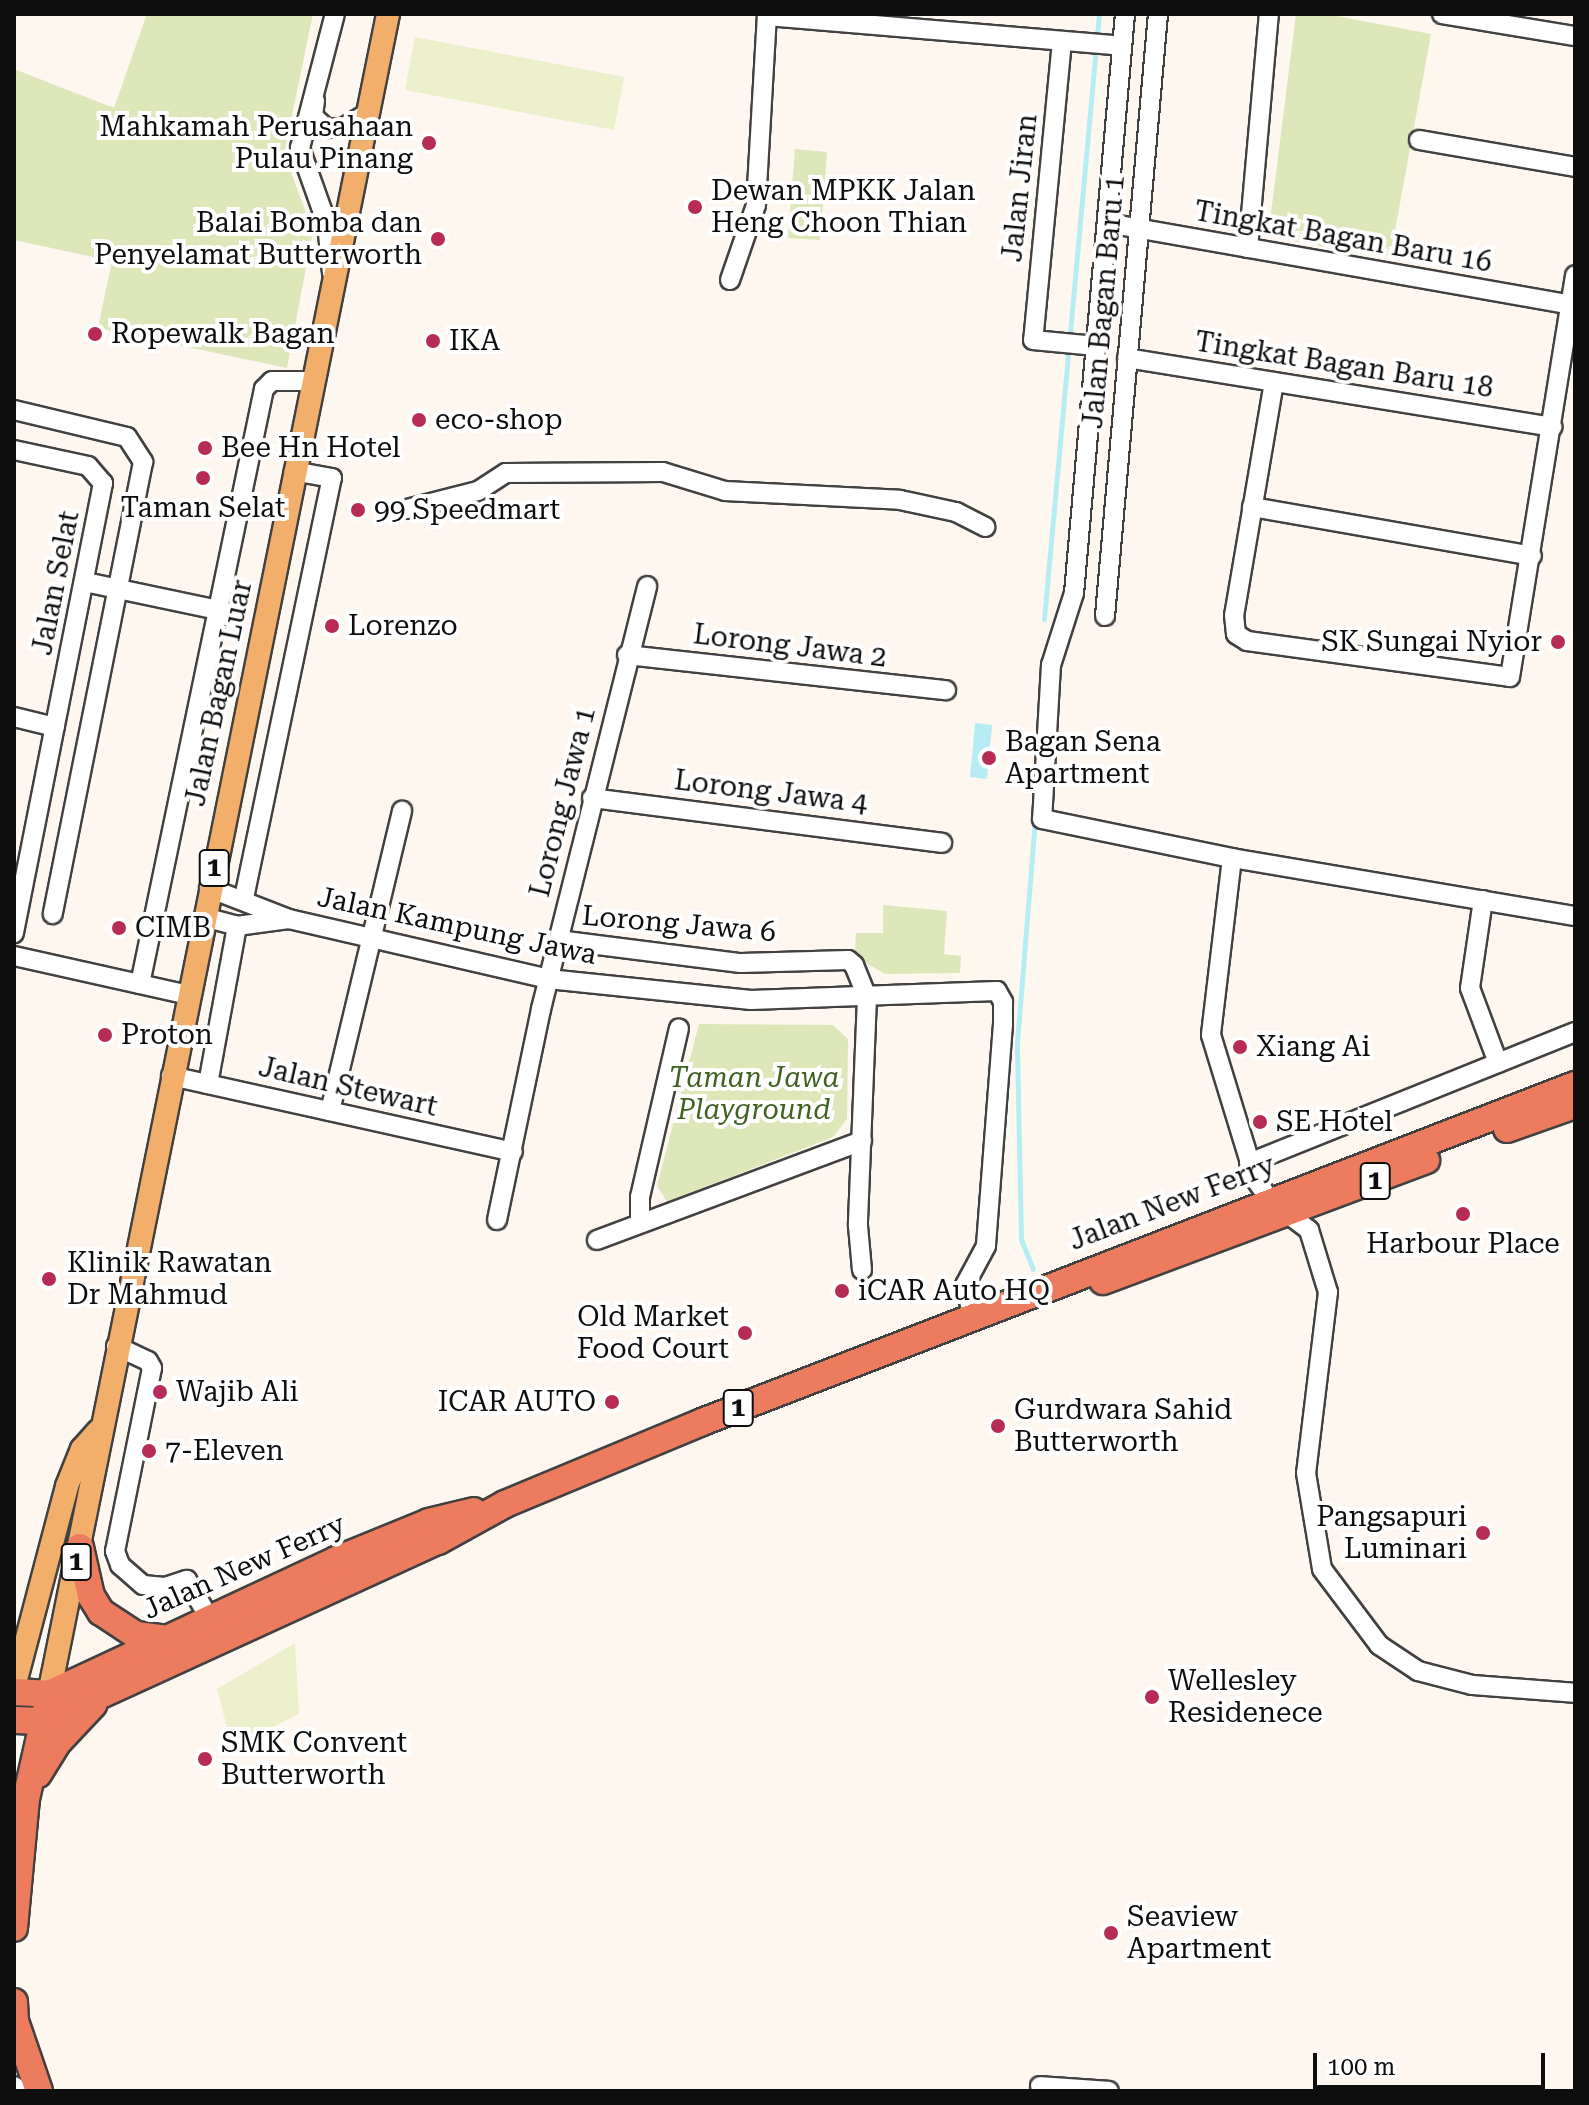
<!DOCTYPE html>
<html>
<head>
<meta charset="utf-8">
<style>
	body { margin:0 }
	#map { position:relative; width:1589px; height:2105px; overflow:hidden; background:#fef7ef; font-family:"Roboto Serif",serif }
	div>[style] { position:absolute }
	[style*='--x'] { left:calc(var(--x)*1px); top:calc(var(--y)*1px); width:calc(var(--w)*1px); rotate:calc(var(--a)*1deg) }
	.green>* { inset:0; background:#dde7ba }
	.pitch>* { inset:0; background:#ecefcb }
	.water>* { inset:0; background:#b6ecf3 }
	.stream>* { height:5px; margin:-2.5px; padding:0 2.5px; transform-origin:2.5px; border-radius:2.5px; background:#b6ecf3 }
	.roads { filter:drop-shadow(2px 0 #414141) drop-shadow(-2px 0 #414141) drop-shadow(0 2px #414141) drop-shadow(0 -2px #414141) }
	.minor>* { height:18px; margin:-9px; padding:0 9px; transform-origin:9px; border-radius:9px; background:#fff }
	.major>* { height:22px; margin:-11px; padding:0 11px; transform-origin:11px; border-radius:11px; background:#f2af6b }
	.highway>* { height:26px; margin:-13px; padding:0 13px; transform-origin:13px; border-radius:13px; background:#ed7b5e }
	.dots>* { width:22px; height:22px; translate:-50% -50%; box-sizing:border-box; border:4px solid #fff; border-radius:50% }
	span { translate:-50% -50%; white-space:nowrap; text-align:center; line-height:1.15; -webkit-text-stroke:8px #fff; paint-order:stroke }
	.shield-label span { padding:2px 6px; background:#fff; border:2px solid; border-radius:6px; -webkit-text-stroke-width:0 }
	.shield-label { font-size:26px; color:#0e0e0e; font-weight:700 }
	.poi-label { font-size:28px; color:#0e0e0e }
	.right { translate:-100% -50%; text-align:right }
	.left { translate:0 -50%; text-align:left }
	.street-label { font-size:28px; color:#0e0e0e }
	.park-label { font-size:28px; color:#3f6221; font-style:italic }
	.frame { position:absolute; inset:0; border:16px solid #0e0e0e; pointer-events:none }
	.scale { position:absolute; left:1313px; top:2053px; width:232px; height:36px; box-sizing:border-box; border:4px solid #0e0e0e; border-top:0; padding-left:10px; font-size:24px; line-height:28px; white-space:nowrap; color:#0e0e0e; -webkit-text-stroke:6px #fff; paint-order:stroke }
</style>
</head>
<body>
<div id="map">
	<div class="green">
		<i style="clip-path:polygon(147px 14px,313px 14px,284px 154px,313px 231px,287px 368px,98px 328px,112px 261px,14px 240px,14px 69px,114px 108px)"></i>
		<i style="clip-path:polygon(1296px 14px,1326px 14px,1431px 34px,1390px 258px,1268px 237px)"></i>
		<i style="clip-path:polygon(795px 149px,827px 152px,820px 240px,788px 238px)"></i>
		<i style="clip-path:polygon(883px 905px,947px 911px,944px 954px,961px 956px,960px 973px,885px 974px,866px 963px,855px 950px,856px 933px,883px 933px)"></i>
		<i style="clip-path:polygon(699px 1024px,833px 1025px,848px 1039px,847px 1119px,833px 1137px,667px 1202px,657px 1186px)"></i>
	</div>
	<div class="pitch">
		<i style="clip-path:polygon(415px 37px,624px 77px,614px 130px,405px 90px)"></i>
		<i style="clip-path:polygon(295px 1643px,299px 1714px,232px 1747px,217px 1689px)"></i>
	</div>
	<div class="water">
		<i style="clip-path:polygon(975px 723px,992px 725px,987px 779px,970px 777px)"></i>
	</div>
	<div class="stream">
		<i style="--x:1044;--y:619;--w:607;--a:-84.81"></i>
		<i style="--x:1033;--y:1269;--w:32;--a:-112"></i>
		<i style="--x:1021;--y:1239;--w:196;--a:-91.2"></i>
		<i style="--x:1017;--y:1043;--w:227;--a:-85.4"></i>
	</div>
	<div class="roads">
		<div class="minor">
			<i style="--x:1125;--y:14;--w:581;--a:95.03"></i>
			<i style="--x:1074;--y:593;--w:76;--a:107.7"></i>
			<i style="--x:1051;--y:665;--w:154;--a:93.3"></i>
			<i style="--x:1042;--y:819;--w:194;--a:11.6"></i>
			<i style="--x:1232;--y:858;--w:348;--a:9.6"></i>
			<i style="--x:1442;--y:14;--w:135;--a:9.4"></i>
			<i style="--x:767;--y:16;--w:356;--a:4.8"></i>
			<i style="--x:1062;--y:41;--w:300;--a:95.5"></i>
			<i style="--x:1033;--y:340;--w:63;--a:5.4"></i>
			<i style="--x:315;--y:101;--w:15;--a:98"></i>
			<i style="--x:313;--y:116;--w:18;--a:43"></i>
			<i style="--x:326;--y:128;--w:17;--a:0"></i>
			<i style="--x:343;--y:128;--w:29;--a:-31"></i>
			<i style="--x:1419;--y:140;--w:158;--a:9.8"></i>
			<i style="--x:1107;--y:223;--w:470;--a:10"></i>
			<i style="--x:1248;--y:248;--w:235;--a:-84.9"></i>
			<i style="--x:332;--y:273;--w:49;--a:-95.8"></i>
			<i style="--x:327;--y:224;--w:81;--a:-109.6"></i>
			<i style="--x:300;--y:148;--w:138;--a:-75.4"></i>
			<i style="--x:730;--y:280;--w:79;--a:-70.9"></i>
			<i style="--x:756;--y:205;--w:191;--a:-86.7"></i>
			<i style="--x:1127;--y:358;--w:431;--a:9.2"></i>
			<i style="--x:1274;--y:382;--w:236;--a:99.7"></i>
			<i style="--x:1234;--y:615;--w:19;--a:84"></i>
			<i style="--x:1236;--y:634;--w:13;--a:32"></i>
			<i style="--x:1247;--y:641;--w:265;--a:7.8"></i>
			<i style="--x:1510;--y:677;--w:407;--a:-80.8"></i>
			<i style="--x:14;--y:410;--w:116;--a:13.4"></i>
			<i style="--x:127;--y:437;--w:30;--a:57"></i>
			<i style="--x:143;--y:462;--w:461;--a:101.3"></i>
			<i style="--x:14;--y:450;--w:76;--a:12.2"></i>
			<i style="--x:88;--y:466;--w:23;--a:49"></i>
			<i style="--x:103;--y:483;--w:459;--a:101.2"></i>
			<i style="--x:1252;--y:507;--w:284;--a:9.9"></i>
			<i style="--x:407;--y:509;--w:73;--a:-14.2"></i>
			<i style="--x:478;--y:491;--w:33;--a:-33"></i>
			<i style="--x:506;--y:473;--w:157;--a:-0.4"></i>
			<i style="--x:663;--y:472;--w:65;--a:17"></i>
			<i style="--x:725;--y:491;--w:175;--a:2.9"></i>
			<i style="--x:900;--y:500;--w:57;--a:12.1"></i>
			<i style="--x:956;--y:512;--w:33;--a:27"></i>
			<i style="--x:85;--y:582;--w:136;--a:11.9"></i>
			<i style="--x:1105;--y:616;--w:604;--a:-84.97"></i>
			<i style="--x:627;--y:655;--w:321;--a:6.3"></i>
			<i style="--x:14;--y:717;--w:42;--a:13.7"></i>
			<i style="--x:592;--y:798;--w:353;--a:7.3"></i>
			<i style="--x:1232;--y:858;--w:178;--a:96.8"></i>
			<i style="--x:1211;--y:1035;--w:151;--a:73"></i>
			<i style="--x:1255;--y:1179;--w:27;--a:54"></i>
			<i style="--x:1271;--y:1201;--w:48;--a:37.3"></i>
			<i style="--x:1309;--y:1230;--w:65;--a:73"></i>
			<i style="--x:1328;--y:1292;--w:182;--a:96.9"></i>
			<i style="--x:1306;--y:1473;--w:97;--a:80.5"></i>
			<i style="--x:1322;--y:1569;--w:95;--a:53.1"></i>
			<i style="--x:1379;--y:1645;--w:47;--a:33.7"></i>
			<i style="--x:1418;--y:1671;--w:56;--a:14.5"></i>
			<i style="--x:1472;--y:1685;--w:103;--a:4.4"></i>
			<i style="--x:209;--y:888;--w:86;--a:21.2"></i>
			<i style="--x:289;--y:919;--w:266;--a:13"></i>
			<i style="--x:548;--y:979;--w:204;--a:5.9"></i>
			<i style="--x:751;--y:1000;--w:246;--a:-2.1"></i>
			<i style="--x:997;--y:991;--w:13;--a:61"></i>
			<i style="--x:1003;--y:1002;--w:22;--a:90"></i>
			<i style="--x:1003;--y:1024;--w:223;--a:94.4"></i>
			<i style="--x:986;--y:1246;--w:44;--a:118.3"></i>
			<i style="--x:965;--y:1285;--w:36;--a:76"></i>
			<i style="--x:244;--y:898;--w:429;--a:-78.2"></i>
			<i style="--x:332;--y:478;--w:39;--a:-170"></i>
			<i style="--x:1483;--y:900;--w:89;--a:98.4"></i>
			<i style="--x:1470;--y:988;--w:80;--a:69.5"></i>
			<i style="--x:204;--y:917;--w:34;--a:15"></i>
			<i style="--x:237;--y:926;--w:52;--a:-7.7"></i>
			<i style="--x:558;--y:940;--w:184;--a:7.2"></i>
			<i style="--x:741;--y:963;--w:107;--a:-1.6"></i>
			<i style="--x:848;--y:960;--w:8;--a:40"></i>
			<i style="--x:854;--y:965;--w:35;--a:68"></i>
			<i style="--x:867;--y:997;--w:229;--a:92.3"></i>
			<i style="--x:858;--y:1226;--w:44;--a:84.8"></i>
			<i style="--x:14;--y:956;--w:178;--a:12.6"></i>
			<i style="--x:140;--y:984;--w:608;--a:-78.23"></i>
			<i style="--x:264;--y:389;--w:11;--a:-45"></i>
			<i style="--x:272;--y:381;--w:41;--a:0"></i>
			<i style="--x:171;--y:1076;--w:350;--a:12.5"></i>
			<i style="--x:208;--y:1084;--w:161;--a:-79.6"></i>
			<i style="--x:330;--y:1111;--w:309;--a:-76.5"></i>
			<i style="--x:1249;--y:1163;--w:351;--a:-21.9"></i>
			<i style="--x:497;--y:1220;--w:216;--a:-78.2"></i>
			<i style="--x:541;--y:1009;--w:436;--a:-75.9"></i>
			<i style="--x:640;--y:1223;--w:26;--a:-90"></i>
			<i style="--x:640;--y:1197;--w:173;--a:-77"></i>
			<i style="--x:597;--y:1240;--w:283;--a:-20.5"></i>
			<i style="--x:116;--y:1346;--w:35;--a:25"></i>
			<i style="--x:148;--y:1361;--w:8;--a:60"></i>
			<i style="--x:152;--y:1368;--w:187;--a:101.4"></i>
			<i style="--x:115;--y:1551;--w:15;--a:70"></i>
			<i style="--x:120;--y:1565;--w:30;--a:41"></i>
			<i style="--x:143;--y:1585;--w:22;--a:5"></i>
			<i style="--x:165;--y:1587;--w:23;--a:-18"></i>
			<i style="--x:187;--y:1580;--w:42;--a:59.7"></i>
			<i style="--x:14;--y:2086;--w:8;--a:40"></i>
			<i style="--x:1040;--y:2086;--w:69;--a:4.1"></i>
		</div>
		<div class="major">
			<i style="--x:14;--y:1687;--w:208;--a:-75.2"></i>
			<i style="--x:67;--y:1486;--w:40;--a:-68"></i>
			<i style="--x:82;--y:1449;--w:25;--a:-48"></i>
			<i style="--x:49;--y:1694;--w:1714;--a:-78.59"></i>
		</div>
		<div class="highway">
			<i style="--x:1507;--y:1129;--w:72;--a:-19.4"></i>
			<i style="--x:1103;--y:1281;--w:345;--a:-20.5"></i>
			<i style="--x:80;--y:1547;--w:50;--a:77.3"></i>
			<i style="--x:91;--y:1596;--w:19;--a:58"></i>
			<i style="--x:101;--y:1612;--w:42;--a:33.3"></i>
			<i style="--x:136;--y:1635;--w:26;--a:7"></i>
			<i style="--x:14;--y:1692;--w:35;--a:3"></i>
			<i style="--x:49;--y:1694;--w:317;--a:-25"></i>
			<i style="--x:336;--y:1560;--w:100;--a:-22.2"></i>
			<i style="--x:429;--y:1522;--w:46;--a:-13.7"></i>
			<i style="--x:14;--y:1720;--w:30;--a:2"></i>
			<i style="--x:44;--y:1721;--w:433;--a:-24.6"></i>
			<i style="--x:438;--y:1541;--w:77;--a:-28.9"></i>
			<i style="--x:505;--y:1504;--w:213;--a:-22.6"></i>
			<i style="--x:702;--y:1422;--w:936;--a:-21.11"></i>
			<i style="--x:38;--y:1774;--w:39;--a:-58"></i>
			<i style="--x:59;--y:1741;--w:50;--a:-46.6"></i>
			<i style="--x:14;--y:1928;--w:130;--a:-84.7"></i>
			<i style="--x:26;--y:1799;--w:95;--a:-77.3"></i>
			<i style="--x:14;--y:2002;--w:19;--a:87"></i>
			<i style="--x:15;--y:2021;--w:74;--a:71.1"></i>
		</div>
	</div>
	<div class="dots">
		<i style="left:429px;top:143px;background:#b72c56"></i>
		<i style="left:695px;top:207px;background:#b72c56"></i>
		<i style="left:438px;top:239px;background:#b72c56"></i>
		<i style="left:95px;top:334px;background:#b72c56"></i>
		<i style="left:433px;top:341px;background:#b72c56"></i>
		<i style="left:419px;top:420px;background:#b72c56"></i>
		<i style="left:205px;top:448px;background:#b72c56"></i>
		<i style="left:203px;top:478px;background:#b72c56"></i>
		<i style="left:358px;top:510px;background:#b72c56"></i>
		<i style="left:332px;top:626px;background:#b72c56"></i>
		<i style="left:1558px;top:642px;background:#b72c56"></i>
		<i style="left:989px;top:758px;background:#b72c56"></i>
		<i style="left:119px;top:928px;background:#b72c56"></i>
		<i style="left:105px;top:1035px;background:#b72c56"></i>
		<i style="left:1240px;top:1047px;background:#b72c56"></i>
		<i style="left:1260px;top:1122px;background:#b72c56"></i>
		<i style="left:1463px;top:1214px;background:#b72c56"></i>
		<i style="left:49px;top:1279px;background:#b72c56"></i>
		<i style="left:842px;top:1291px;background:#b72c56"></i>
		<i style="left:745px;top:1333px;background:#b72c56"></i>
		<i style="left:160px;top:1392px;background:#b72c56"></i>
		<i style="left:612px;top:1402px;background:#b72c56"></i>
		<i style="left:998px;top:1426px;background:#b72c56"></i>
		<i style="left:149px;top:1451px;background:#b72c56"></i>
		<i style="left:1483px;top:1533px;background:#b72c56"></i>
		<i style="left:1152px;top:1697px;background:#b72c56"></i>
		<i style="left:205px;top:1759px;background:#b72c56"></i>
		<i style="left:1111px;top:1933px;background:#b72c56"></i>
	</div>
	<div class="shield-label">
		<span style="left:214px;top:868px">1</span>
		<span style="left:1375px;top:1181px">1</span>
		<span style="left:738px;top:1408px">1</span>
		<span style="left:76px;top:1562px">1</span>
	</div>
	<div class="poi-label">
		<span class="right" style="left:413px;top:143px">Mahkamah Perusahaan<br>Pulau Pinang</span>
		<span class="left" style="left:711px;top:207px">Dewan MPKK Jalan<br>Heng Choon Thian</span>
		<span class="right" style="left:422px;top:239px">Balai Bomba dan<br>Penyelamat Butterworth</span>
		<span class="left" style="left:111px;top:334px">Ropewalk Bagan</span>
		<span class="left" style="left:449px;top:341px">IKA</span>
		<span class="left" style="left:435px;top:420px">eco-shop</span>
		<span class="left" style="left:221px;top:448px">Bee Hn Hotel</span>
		<span style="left:203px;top:508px">Taman Selat</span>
		<span class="left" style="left:374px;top:510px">99 Speedmart</span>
		<span class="left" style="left:348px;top:626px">Lorenzo</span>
		<span class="right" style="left:1542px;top:642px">SK Sungai Nyior</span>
		<span class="left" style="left:1005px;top:758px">Bagan Sena<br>Apartment</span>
		<span class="left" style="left:135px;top:928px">CIMB</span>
		<span class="left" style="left:121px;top:1035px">Proton</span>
		<span class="left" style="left:1256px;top:1047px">Xiang Ai</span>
		<span class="left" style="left:1276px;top:1122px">SE Hotel</span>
		<span style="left:1463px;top:1244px">Harbour Place</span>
		<span class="left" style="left:67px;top:1279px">Klinik Rawatan<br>Dr Mahmud</span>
		<span class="left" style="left:858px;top:1291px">iCAR Auto HQ</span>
		<span class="right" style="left:729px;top:1333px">Old Market<br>Food Court</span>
		<span class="left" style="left:176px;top:1392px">Wajib Ali</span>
		<span class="right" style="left:596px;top:1402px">ICAR AUTO</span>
		<span class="left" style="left:1014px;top:1426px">Gurdwara Sahid<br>Butterworth</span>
		<span class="left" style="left:165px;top:1451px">7-Eleven</span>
		<span class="right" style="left:1467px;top:1533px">Pangsapuri<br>Luminari</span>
		<span class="left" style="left:1168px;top:1697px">Wellesley<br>Residenece</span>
		<span class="left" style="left:221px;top:1759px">SMK Convent<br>Butterworth</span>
		<span class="left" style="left:1127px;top:1933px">Seaview<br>Apartment</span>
	</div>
	<div class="street-label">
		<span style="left:1020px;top:188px;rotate:-84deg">Jalan Jiran</span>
		<span style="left:1343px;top:237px;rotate:10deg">Tingkat Bagan Baru 16</span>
		<span style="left:1104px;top:302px;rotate:-85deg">Jalan Bagan Baru 1</span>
		<span style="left:1344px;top:365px;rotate:9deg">Tingkat Bagan Baru 18</span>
		<span style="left:56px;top:583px;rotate:-79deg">Jalan Selat</span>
		<span style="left:790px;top:646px;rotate:7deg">Lorong Jawa 2</span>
		<span style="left:219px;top:693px;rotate:-78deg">Jalan Bagan Luar</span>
		<span style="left:771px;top:792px;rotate:7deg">Lorong Jawa 4</span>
		<span style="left:563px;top:802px;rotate:-76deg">Lorong Jawa 1</span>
		<span style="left:679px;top:924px;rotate:5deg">Lorong Jawa 6</span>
		<span style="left:457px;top:926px;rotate:12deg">Jalan Kampung Jawa</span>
		<span style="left:348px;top:1087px;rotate:13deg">Jalan Stewart</span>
		<span style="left:1172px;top:1203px;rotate:-21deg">Jalan New Ferry</span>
		<span style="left:244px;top:1567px;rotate:-24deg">Jalan New Ferry</span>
	</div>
	<div class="park-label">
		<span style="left:754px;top:1094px">Taman Jawa<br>Playground</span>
	</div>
	<div class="frame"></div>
	<div class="scale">100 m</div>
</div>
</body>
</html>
